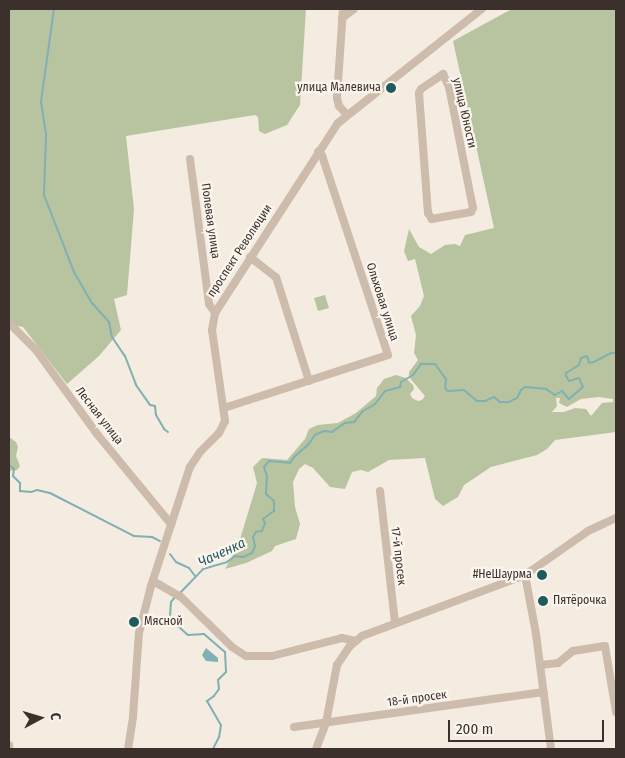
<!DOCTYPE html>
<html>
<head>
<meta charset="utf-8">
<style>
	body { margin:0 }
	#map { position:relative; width:625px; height:758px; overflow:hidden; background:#f4ebe1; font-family:"Fira Sans Condensed",sans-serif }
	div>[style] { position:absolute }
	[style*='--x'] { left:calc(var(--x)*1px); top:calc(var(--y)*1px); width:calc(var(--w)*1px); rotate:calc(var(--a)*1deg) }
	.green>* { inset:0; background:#b8c4a0 }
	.water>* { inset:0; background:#7fb0b2 }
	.stream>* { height:2px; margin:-1px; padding:0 1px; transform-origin:1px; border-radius:1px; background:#7fb0b2 }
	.minor>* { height:8px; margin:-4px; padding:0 4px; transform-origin:4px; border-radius:4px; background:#cdbbac }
	.dots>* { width:14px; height:14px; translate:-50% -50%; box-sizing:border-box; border:2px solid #fbf5ee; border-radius:50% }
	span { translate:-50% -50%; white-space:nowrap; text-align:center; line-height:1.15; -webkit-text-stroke:4.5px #fbf5ee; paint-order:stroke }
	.poi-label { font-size:12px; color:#3b302b }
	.right { translate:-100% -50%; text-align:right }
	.left { translate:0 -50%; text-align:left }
	.street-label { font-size:12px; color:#3b302b }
	.water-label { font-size:14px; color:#1f5a5e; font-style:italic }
	.frame { position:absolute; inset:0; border:10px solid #3b302b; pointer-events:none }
	.north { position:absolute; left:15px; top:693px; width:50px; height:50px; -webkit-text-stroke:4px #fbf5ee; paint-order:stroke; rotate:84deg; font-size:14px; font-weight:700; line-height:20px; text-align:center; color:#3b302b }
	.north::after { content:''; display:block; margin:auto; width:18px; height:22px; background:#3b302b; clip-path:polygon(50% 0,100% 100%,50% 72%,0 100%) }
	.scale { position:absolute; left:448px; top:720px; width:156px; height:22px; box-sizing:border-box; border:2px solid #3b302b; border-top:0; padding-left:6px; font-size:15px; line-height:18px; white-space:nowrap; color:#3b302b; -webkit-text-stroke:4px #fbf5ee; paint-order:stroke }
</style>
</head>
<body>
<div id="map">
	<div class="green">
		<i style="clip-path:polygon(9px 9px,306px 9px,300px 105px,287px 125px,265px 134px,259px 131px,258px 117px,255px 115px,126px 136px,134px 209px,127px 295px,114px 299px,121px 330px,99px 356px,67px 384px,23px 327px,17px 326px,9px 319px)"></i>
		<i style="clip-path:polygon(evenodd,512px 9px,616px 9px,616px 432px,555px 440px,547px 449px,537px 455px,491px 467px,464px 485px,458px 497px,443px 506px,435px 499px,425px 458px,389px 460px,368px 472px,361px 470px,352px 472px,345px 489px,330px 487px,313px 468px,305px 464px,299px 469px,293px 482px,295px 507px,300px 524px,296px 539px,275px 546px,272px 551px,246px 563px,225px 569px,238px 546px,257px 483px,253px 467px,262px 458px,287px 460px,305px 439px,309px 429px,318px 425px,338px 423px,356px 413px,376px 396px,377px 388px,384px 379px,396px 375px,406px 378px,413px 385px,414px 389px,410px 394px,412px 398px,418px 401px,422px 400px,425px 396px,409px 377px,409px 372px,418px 360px,414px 353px,416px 335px,411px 316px,420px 306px,424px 296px,415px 259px,408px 261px,404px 251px,409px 229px,419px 247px,431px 254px,445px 245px,455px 244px,460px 246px,465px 235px,494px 228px,453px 41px,512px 9px,599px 397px,613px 399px,613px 402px,602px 403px,591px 416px,586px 409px,575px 408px,564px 412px,552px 412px,557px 406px,556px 398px,560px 398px,559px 403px,567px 407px,581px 399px,599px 397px)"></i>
		<i style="clip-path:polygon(325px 295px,329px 308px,318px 311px,314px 298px)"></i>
		<i style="clip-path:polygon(9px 437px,16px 442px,18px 447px,16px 456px,20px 466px,17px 470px,9px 471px)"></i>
	</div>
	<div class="water">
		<i style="clip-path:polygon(206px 648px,218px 658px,218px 662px,206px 661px,202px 655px)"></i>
	</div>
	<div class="stream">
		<i style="--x:54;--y:9;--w:94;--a:98"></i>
		<i style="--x:41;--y:102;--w:33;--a:81"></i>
		<i style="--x:46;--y:135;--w:60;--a:91.9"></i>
		<i style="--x:44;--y:195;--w:83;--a:68.7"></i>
		<i style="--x:74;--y:272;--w:36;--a:60"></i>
		<i style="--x:92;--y:303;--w:25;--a:48"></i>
		<i style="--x:109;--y:322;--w:15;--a:79"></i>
		<i style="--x:112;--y:337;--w:23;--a:56"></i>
		<i style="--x:125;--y:356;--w:31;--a:69"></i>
		<i style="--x:136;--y:385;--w:24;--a:55"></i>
		<i style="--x:150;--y:405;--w:5;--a:11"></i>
		<i style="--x:155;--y:406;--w:9;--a:84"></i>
		<i style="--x:156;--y:415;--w:16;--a:60"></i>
		<i style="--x:164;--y:429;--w:5;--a:37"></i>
		<i style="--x:9;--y:465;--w:6;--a:39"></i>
		<i style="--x:14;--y:469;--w:7;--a:98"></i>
		<i style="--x:13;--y:476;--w:10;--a:45"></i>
		<i style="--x:20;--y:483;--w:8;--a:90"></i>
		<i style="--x:20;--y:491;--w:11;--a:5"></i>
		<i style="--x:31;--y:492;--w:6;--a:-18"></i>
		<i style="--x:37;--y:490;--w:13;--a:13"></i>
		<i style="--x:50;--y:493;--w:94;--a:27.1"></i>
		<i style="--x:134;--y:536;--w:18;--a:3"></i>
		<i style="--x:152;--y:537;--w:9;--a:27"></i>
		<i style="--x:170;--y:554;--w:10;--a:53"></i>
		<i style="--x:176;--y:562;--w:14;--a:25"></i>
		<i style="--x:189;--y:568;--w:10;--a:53"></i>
		<i style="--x:179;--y:594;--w:35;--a:-46"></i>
		<i style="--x:203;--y:569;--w:25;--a:-16"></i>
		<i style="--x:227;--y:562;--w:10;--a:-37"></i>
		<i style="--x:235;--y:556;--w:8;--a:7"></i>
		<i style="--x:243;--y:557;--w:10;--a:-24"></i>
		<i style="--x:252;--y:553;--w:8;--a:-67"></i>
		<i style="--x:255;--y:546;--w:9;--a:-103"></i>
		<i style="--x:253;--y:537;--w:6;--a:-59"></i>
		<i style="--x:256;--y:532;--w:6;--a:-9"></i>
		<i style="--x:262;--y:531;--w:9;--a:-69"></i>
		<i style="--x:265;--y:523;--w:4;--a:-117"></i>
		<i style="--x:263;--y:519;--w:14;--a:-36"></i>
		<i style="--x:274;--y:511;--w:10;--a:-90"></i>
		<i style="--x:274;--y:501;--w:11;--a:-139"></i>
		<i style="--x:266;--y:494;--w:18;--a:-87"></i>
		<i style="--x:267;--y:476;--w:9;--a:-108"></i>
		<i style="--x:264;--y:467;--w:8;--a:-50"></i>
		<i style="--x:269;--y:461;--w:21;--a:5"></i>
		<i style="--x:290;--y:463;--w:7;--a:-56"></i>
		<i style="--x:294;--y:457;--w:18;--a:-41"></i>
		<i style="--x:308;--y:445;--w:12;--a:-55"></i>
		<i style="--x:315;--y:435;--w:10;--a:-24"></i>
		<i style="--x:324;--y:431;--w:8;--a:7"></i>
		<i style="--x:332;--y:432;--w:16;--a:-35"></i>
		<i style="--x:345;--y:423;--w:9;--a:-6"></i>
		<i style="--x:354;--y:422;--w:14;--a:-51"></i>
		<i style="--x:363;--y:411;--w:14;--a:-30"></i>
		<i style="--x:375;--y:404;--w:16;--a:-52"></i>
		<i style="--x:385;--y:391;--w:16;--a:-15"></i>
		<i style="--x:400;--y:387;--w:5;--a:-79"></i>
		<i style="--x:401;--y:382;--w:14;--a:-30"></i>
		<i style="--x:413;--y:375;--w:14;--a:-54"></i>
		<i style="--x:421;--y:364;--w:14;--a:0"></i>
		<i style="--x:435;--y:364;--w:19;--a:54"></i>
		<i style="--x:446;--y:379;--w:9;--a:96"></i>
		<i style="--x:445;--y:388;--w:4;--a:45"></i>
		<i style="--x:448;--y:391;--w:16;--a:-4"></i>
		<i style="--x:464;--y:390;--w:17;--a:40"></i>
		<i style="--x:477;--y:401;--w:8;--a:0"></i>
		<i style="--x:485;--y:401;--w:10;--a:-24"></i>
		<i style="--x:494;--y:397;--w:8;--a:40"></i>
		<i style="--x:500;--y:402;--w:9;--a:0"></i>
		<i style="--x:509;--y:402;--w:9;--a:-27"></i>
		<i style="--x:517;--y:398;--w:9;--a:-63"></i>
		<i style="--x:521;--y:390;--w:5;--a:-37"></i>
		<i style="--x:525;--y:387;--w:21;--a:5"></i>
		<i style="--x:546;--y:389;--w:11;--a:34"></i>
		<i style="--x:555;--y:395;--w:8;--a:-30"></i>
		<i style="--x:562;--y:391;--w:11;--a:49"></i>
		<i style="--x:569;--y:399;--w:18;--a:-41"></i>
		<i style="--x:583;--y:387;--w:10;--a:-114"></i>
		<i style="--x:579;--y:378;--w:10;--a:163"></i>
		<i style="--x:569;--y:381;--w:6;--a:-121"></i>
		<i style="--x:566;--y:376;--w:3;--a:-90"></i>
		<i style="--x:566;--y:373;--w:15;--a:-32"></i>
		<i style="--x:579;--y:365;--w:7;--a:-74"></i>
		<i style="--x:581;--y:358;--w:6;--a:-18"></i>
		<i style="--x:587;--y:356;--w:7;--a:74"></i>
		<i style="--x:589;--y:363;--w:5;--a:-11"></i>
		<i style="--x:594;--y:362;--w:19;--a:-28"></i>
		<i style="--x:611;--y:353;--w:5;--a:0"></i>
		<i style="--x:175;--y:597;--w:6;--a:129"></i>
		<i style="--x:171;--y:602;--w:15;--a:94"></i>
		<i style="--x:170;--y:617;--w:13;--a:48"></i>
		<i style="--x:179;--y:627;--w:12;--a:42"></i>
		<i style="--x:188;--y:635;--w:16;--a:-4"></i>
		<i style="--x:204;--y:634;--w:28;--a:41"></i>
		<i style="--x:225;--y:652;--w:20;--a:87"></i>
		<i style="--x:226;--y:672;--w:11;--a:135"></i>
		<i style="--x:218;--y:680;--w:9;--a:84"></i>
		<i style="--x:219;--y:689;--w:9;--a:126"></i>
		<i style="--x:214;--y:696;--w:9;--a:144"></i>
		<i style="--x:207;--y:701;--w:28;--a:60"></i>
		<i style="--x:221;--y:725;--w:12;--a:99"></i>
		<i style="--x:219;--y:737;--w:13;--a:117"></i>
	</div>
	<div class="minor">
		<i style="--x:343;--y:9;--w:89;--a:93.9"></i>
		<i style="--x:337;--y:98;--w:8;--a:76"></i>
		<i style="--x:339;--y:106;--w:12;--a:48"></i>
		<i style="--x:342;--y:18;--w:15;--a:-37"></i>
		<i style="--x:443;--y:74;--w:14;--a:65"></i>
		<i style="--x:449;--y:87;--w:123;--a:78.8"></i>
		<i style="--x:473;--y:208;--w:4;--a:117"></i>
		<i style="--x:471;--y:212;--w:40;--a:170"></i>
		<i style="--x:432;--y:219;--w:7;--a:-124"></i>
		<i style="--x:428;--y:213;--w:120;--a:-94.3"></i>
		<i style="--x:419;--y:93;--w:4;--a:-63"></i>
		<i style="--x:421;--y:89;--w:27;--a:-34"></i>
		<i style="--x:190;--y:159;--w:146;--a:82.5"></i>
		<i style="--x:209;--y:304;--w:11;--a:56"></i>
		<i style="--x:250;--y:257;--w:33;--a:38"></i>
		<i style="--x:276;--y:277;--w:109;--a:72.4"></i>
		<i style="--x:9;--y:323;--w:38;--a:45"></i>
		<i style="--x:36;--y:350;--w:104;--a:54"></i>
		<i style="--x:97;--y:434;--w:117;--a:50.6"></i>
		<i style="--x:224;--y:408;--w:172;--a:-17.9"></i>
		<i style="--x:388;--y:355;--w:210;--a:-108.3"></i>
		<i style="--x:322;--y:156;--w:6;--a:-129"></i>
		<i style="--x:380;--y:491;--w:132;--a:83.5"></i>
		<i style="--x:525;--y:575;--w:60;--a:79.4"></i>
		<i style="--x:536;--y:634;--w:116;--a:82.6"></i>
		<i style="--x:153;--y:581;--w:32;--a:30"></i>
		<i style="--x:181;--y:597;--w:71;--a:44.4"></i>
		<i style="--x:232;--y:647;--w:17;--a:33"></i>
		<i style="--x:246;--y:656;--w:26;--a:0"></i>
		<i style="--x:272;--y:656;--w:72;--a:-14.4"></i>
		<i style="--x:342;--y:638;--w:14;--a:12"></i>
		<i style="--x:540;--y:665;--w:18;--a:-6"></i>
		<i style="--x:558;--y:663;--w:19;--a:-39"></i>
		<i style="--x:573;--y:651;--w:32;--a:-9"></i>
		<i style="--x:605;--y:646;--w:67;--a:80.5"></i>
		<i style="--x:294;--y:727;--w:252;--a:-8"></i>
		<i style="--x:9;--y:745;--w:4;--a:90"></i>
		<i style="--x:128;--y:749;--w:33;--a:-81"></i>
		<i style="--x:133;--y:716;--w:83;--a:-85.9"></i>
		<i style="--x:139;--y:633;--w:49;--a:-75.7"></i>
		<i style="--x:151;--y:586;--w:125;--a:-71.9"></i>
		<i style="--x:190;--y:467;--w:18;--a:-56"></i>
		<i style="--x:200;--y:452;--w:27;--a:-45"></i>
		<i style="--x:219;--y:433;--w:13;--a:-63"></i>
		<i style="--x:225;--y:421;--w:92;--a:-98.1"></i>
		<i style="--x:212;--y:330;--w:17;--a:-80"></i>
		<i style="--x:215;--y:313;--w:226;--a:-57.1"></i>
		<i style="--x:338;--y:123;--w:184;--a:-38.4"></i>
		<i style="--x:316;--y:749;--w:28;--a:-69"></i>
		<i style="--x:326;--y:723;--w:59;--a:-79.3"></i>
		<i style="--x:337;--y:665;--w:23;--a:-56"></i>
		<i style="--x:350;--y:646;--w:16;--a:-40"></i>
		<i style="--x:362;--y:636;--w:174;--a:-20.5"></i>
		<i style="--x:525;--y:575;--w:77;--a:-34.9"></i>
		<i style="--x:588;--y:531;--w:31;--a:-25"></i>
	</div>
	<div class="dots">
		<i style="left:391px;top:88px;background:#1f5a5e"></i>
		<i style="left:542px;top:575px;background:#1f5a5e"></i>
		<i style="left:543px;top:601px;background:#1f5a5e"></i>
		<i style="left:134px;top:622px;background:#1f5a5e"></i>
	</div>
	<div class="poi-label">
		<span class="right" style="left:381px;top:88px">улица Малевича</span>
		<span class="right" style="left:532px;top:575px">#НеШаурма</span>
		<span class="left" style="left:553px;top:601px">Пятёрочка</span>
		<span class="left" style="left:144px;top:622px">Мясной</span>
	</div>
	<div class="street-label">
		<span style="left:464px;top:113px;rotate:77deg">улица Юности</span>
		<span style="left:210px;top:221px;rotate:82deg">Полевая улица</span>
		<span style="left:240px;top:251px;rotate:-57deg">проспект Революции</span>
		<span style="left:382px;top:302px;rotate:72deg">Ольховая улица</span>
		<span style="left:99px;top:416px;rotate:52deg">Лесная улица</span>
		<span style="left:398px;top:556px;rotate:83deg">17-й просек</span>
		<span style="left:417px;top:699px;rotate:-8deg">18-й просек</span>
	</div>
	<div class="water-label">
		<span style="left:222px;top:553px;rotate:-25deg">Чаченка</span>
	</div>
	<div class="frame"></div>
	<div class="north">С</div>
	<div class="scale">200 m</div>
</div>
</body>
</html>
